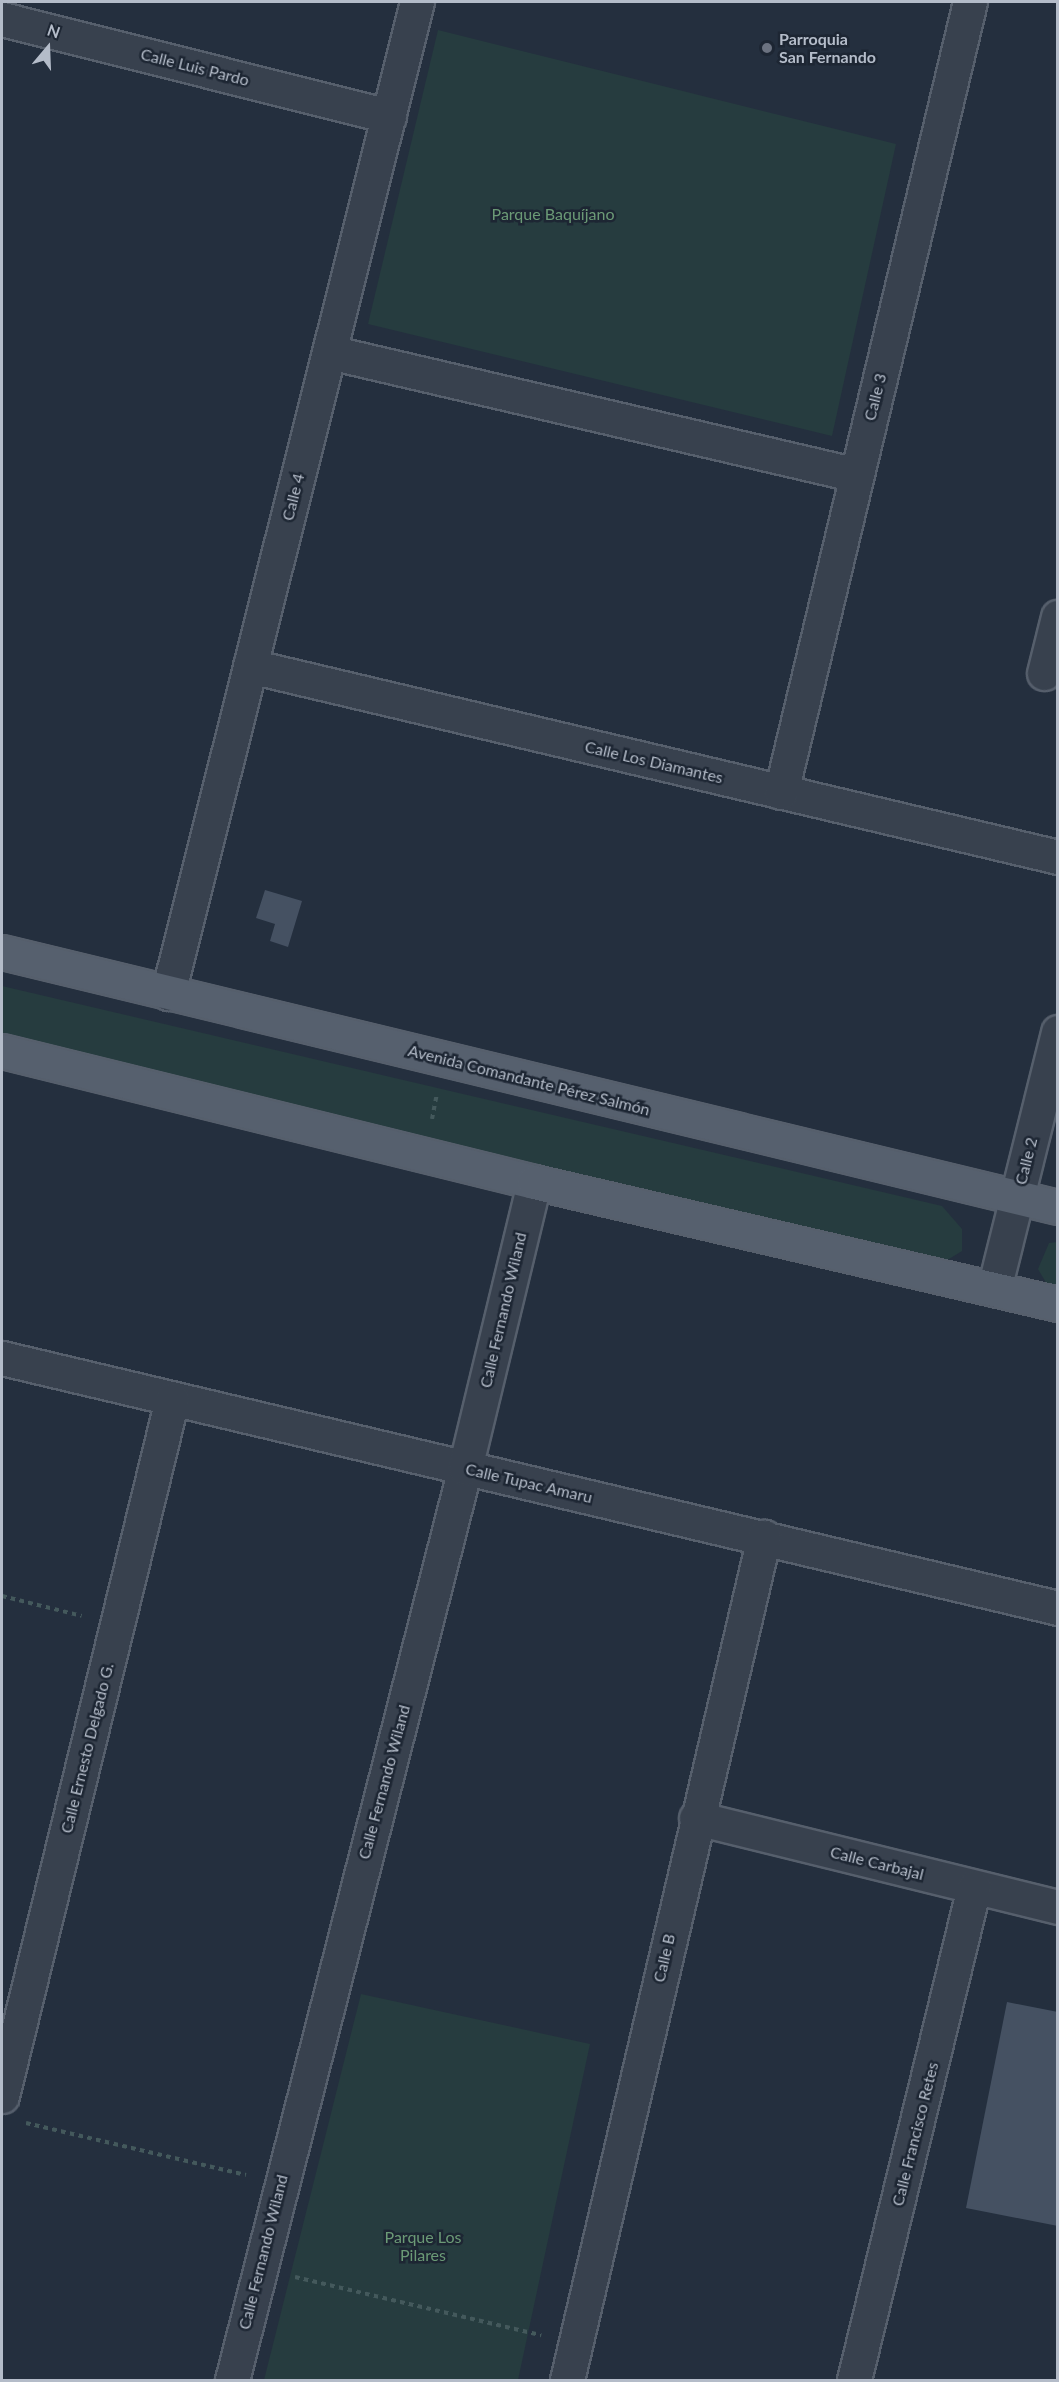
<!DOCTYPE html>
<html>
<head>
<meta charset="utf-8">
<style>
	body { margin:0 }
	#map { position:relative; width:1059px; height:2382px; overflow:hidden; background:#242f3e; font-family:Lato,sans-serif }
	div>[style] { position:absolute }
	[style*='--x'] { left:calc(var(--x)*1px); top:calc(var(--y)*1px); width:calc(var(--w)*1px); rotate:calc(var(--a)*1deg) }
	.green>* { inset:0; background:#263c3f }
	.building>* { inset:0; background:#455162 }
	.path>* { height:4px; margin-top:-2px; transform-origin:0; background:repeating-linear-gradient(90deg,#44595c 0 4.5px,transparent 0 9px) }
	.roads { filter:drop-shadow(2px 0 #565f6c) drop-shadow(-2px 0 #565f6c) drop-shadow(0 2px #565f6c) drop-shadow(0 -2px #565f6c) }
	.minor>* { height:33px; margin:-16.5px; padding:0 16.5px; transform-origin:16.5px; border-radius:16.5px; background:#38414e }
	.major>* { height:33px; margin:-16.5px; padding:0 16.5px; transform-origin:16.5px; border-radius:16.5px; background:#56606e }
	.dots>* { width:16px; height:16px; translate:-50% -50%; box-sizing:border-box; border:3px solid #1d2633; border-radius:50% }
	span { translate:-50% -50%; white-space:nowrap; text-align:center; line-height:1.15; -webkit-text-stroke:5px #1d2633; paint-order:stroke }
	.poi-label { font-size:16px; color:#b4bcc9; font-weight:700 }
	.left { translate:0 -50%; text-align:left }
	.street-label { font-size:16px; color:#b4bcc9 }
	.park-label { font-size:16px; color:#6b9a76 }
	.frame { position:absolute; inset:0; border:3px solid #b4bcc9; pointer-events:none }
	.north { position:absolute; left:18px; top:18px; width:60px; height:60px; -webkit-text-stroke:4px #1d2633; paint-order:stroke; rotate:19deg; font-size:16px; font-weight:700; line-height:24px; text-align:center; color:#b4bcc9 }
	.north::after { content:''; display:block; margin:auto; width:21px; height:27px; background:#b4bcc9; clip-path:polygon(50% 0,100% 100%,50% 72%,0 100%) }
</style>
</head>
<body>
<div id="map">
	<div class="green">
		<i style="clip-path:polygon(438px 30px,896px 144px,832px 436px,368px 324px)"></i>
		<i style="clip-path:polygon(2px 986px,942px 1206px,962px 1229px,962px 1251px,936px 1267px,2px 1042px)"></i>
		<i style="clip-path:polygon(1057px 1242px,1057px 1294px,1052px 1293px,1038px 1269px,1049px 1243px)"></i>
		<i style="clip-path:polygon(361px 1994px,590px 2044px,518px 2380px,264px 2380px)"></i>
	</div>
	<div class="building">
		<i style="clip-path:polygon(265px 890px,302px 901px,288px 947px,270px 941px,275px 924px,256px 918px)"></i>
		<i style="clip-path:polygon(1007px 2002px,1058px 2012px,1058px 2226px,966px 2208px)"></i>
	</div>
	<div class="path">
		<i style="--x:432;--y:1119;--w:25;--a:-79"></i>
		<i style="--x:2;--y:1596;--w:82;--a:14"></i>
		<i style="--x:26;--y:2123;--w:226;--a:13.3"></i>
		<i style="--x:295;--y:2277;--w:253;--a:13.3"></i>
	</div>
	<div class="roads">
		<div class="minor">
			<i style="--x:2;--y:19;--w:399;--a:14.1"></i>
			<i style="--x:329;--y:352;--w:542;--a:13.11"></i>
			<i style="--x:250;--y:666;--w:830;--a:13.3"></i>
			<i style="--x:1044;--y:673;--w:58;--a:-76"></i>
			<i style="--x:781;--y:792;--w:812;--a:-76.55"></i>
			<i style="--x:168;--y:993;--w:1022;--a:-75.9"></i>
			<i style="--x:994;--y:1289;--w:265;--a:-76"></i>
			<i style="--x:2;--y:1358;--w:1085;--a:13.32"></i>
			<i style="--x:696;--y:1818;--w:373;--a:13.8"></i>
			<i style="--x:2;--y:2096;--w:717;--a:-76.29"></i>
			<i style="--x:232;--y:2380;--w:941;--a:-75.67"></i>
			<i style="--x:465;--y:1468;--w:294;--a:-76.4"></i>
			<i style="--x:567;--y:2380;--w:866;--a:-76.85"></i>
			<i style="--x:854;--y:2380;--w:507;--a:-76.32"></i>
		</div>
		<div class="major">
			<i style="--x:2;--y:952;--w:1086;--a:13.58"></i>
			<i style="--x:2;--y:1051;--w:548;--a:13.83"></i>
			<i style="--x:534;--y:1182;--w:538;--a:13.11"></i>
		</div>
	</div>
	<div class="dots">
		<i style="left:767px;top:48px;background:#6b7280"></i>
	</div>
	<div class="poi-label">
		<span class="left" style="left:779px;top:48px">Parroquia<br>San Fernando</span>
	</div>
	<div class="street-label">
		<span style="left:195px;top:67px;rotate:14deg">Calle Luis Pardo</span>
		<span style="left:875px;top:397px;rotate:-76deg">Calle 3</span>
		<span style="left:293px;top:497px;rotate:-76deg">Calle 4</span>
		<span style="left:654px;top:762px;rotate:13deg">Calle Los Diamantes</span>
		<span style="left:529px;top:1080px;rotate:14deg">Avenida Comandante Pérez Salmón</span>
		<span style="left:1026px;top:1161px;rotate:-76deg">Calle 2</span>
		<span style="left:503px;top:1310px;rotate:-77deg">Calle Fernando Wiland</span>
		<span style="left:529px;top:1483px;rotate:13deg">Calle Tupac Amaru</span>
		<span style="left:87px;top:1748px;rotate:-76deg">Calle Ernesto Delgado G.</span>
		<span style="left:384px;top:1782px;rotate:-75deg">Calle Fernando Wiland</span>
		<span style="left:877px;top:1863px;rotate:14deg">Calle Carbajal</span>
		<span style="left:664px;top:1958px;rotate:-77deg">Calle B</span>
		<span style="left:915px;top:2134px;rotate:-76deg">Calle Francisco Retes</span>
		<span style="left:263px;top:2252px;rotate:-76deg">Calle Fernando Wiland</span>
	</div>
	<div class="park-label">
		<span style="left:553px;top:214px">Parque Baquíjano</span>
		<span style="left:423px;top:2246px">Parque Los<br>Pilares</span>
	</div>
	<div class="frame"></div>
	<div class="north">N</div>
</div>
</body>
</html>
